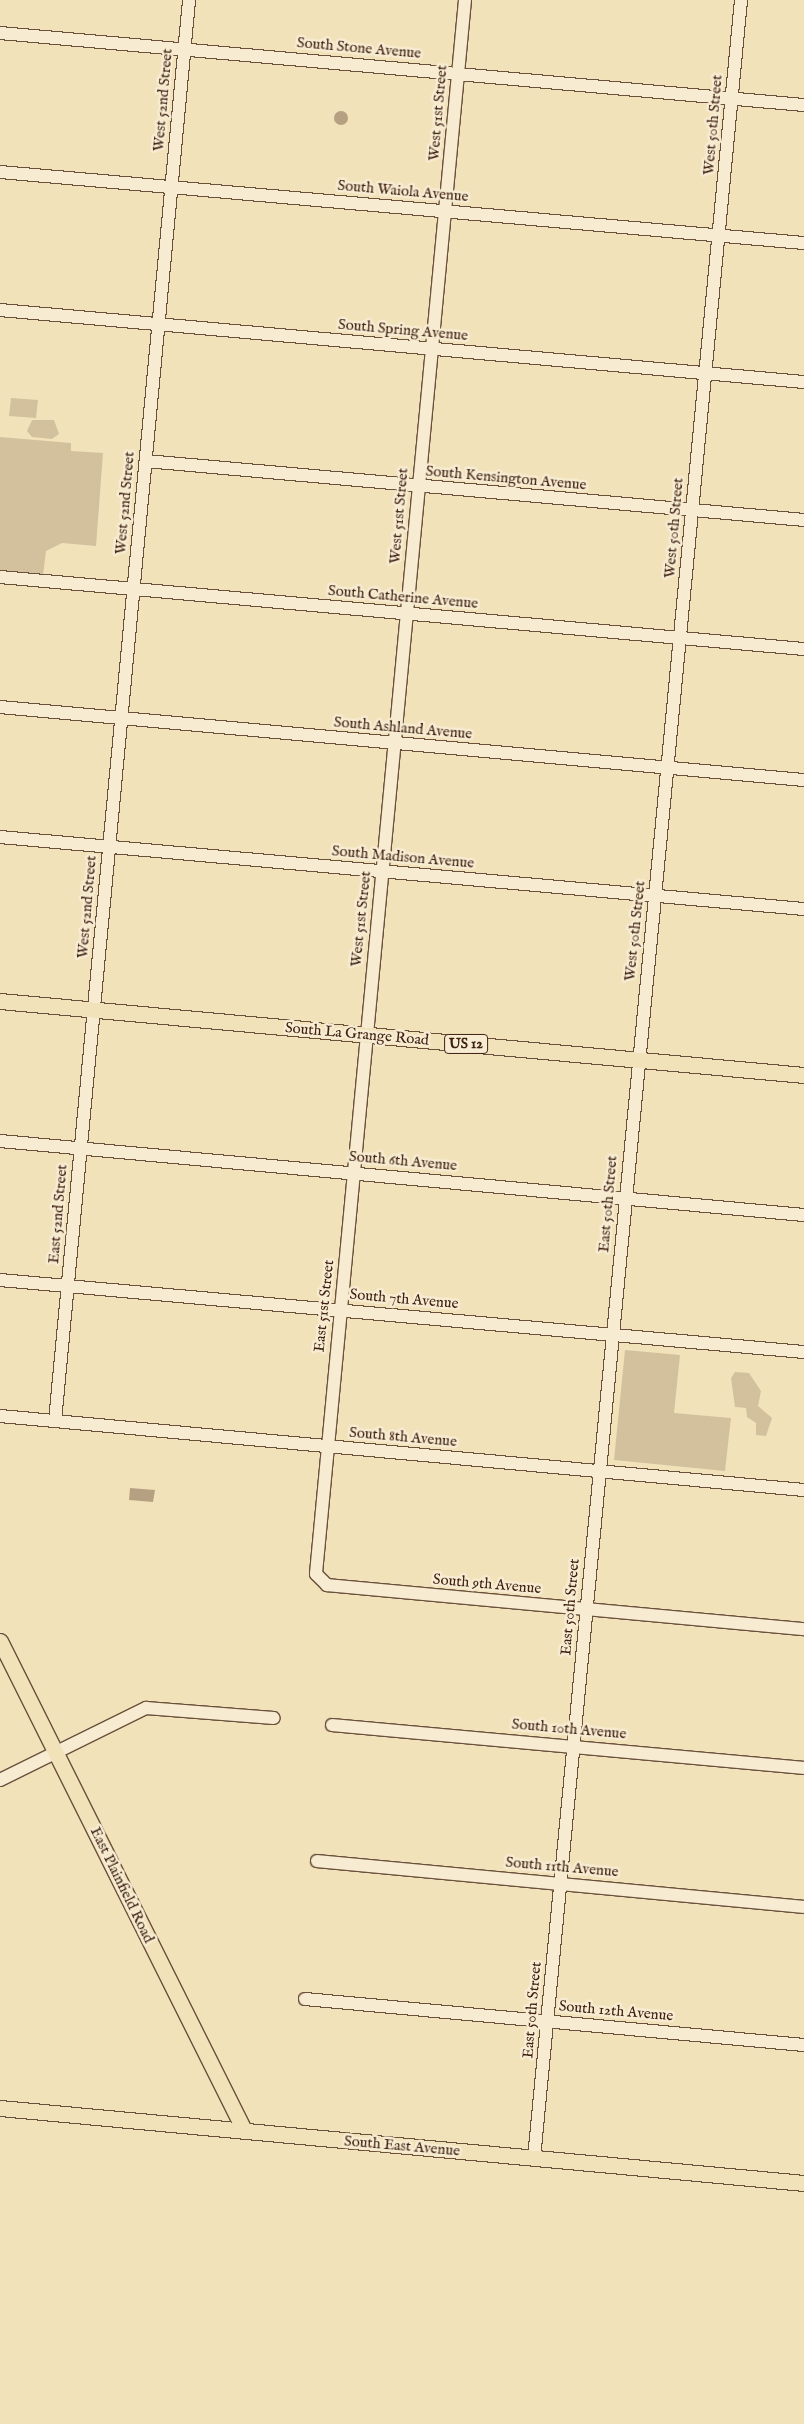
<!DOCTYPE html>
<html>
<head>
<meta charset="utf-8">
<style>
	body { margin:0 }
	#map { position:relative; width:804px; height:2424px; overflow:hidden; background:#f2e2ba; font-family:"IM FELL English",serif }
	div>[style] { position:absolute }
	[style*='--x'] { left:calc(var(--x)*1px); top:calc(var(--y)*1px); width:calc(var(--w)*1px); rotate:calc(var(--a)*1deg) }
	.green>* { inset:0; background:#d3c19d }
	.water>* { inset:0; background:#b5a081 }
	.round { border-radius:50% }
	.roads { filter:drop-shadow(1px 0 #6b503c) drop-shadow(-1px 0 #6b503c) drop-shadow(0 1px #6b503c) drop-shadow(0 -1px #6b503c) }
	.minor>* { height:12px; margin:-6px; padding:0 6px; transform-origin:6px; border-radius:6px; background:#f7ecd2 }
	.major>* { height:15px; margin:-7.5px; padding:0 7.5px; transform-origin:7.5px; border-radius:7.5px; background:#f2e2ba }
	span { translate:-50% -50%; white-space:nowrap; text-align:center; line-height:1.15; -webkit-text-stroke:5px #f7ecd2; paint-order:stroke }
	.shield-label span { padding:1px 4px; background:#f7ecd2; border:1px solid; border-radius:4px; -webkit-text-stroke-width:0 }
	.shield-label { font-size:14px; color:#3e2012; font-weight:700 }
	.street-label { font-size:15px; color:#3e2012 }
</style>
</head>
<body>
<div id="map">
	<div class="green">
		<i style="clip-path:polygon(11px 398px,38px 400px,36px 418px,9px 416px)"></i>
		<i style="clip-path:polygon(32px 420px,54px 420px,59px 434px,52px 439px,32px 437px,27px 431px)"></i>
		<i style="clip-path:polygon(0 437px,71px 443px,71px 451px,103px 453px,96px 546px,62px 543px,46px 551px,43px 575px,0 571px)"></i>
		<i style="clip-path:polygon(625px 1350px,680px 1355px,674px 1413px,731px 1418px,725px 1471px,614px 1460px)"></i>
		<i style="clip-path:polygon(735px 1372px,749px 1373px,761px 1391px,758px 1406px,772px 1418px,766px 1436px,756px 1435px,756px 1423px,747px 1417px,746px 1408px,735px 1407px,731px 1378px)"></i>
	</div>
	<div class="water">
		<i class="round" style="left:334px;top:111px;width:14px;height:14px"></i>
		<i style="clip-path:polygon(130px 1488px,155px 1490px,153px 1502px,129px 1500px)"></i>
	</div>
	<div class="roads">
		<div class="minor">
			<i style="--x:465;--y:0;--w:1581;--a:95.41"></i>
			<i style="--x:316;--y:1574;--w:16;--a:45"></i>
			<i style="--x:327;--y:1585;--w:479;--a:5.3"></i>
			<i style="--x:0;--y:33;--w:807;--a:5.12"></i>
			<i style="--x:0;--y:172;--w:807;--a:5.05"></i>
			<i style="--x:0;--y:310;--w:807;--a:5.12"></i>
			<i style="--x:146;--y:461;--w:661;--a:5.12"></i>
			<i style="--x:0;--y:577;--w:807;--a:5.12"></i>
			<i style="--x:0;--y:707;--w:807;--a:5.19"></i>
			<i style="--x:0;--y:837;--w:807;--a:5.12"></i>
			<i style="--x:0;--y:1141;--w:807;--a:5.26"></i>
			<i style="--x:0;--y:1280;--w:807;--a:5.12"></i>
			<i style="--x:0;--y:1416;--w:807;--a:5.26"></i>
			<i style="--x:55;--y:1421;--w:1427;--a:-84.61"></i>
			<i style="--x:332;--y:1725;--w:474;--a:5.2"></i>
			<i style="--x:0;--y:1780;--w:163;--a:-26.3"></i>
			<i style="--x:146;--y:1708;--w:128;--a:4.5"></i>
			<i style="--x:317;--y:1861;--w:489;--a:5.4"></i>
			<i style="--x:305;--y:1999;--w:501;--a:5.27"></i>
			<i style="--x:534;--y:2158;--w:2168;--a:-84.52"></i>
		</div>
		<div class="major">
			<i style="--x:0;--y:1001;--w:807;--a:5.26"></i>
			<i style="--x:0;--y:1641;--w:546;--a:63.48"></i>
			<i style="--x:0;--y:2108;--w:807;--a:5.33"></i>
		</div>
	</div>
	<div class="shield-label">
		<span style="left:466px;top:1044px">US 12</span>
	</div>
	<div class="street-label">
		<span style="left:359px;top:48px;rotate:5deg">South Stone Avenue</span>
		<span style="left:163px;top:100px;rotate:-85deg">West 52nd Street</span>
		<span style="left:438px;top:113px;rotate:-85deg">West 51st Street</span>
		<span style="left:713px;top:125px;rotate:-85deg">West 50th Street</span>
		<span style="left:403px;top:191px;rotate:5deg">South Waiola Avenue</span>
		<span style="left:403px;top:330px;rotate:5deg">South Spring Avenue</span>
		<span style="left:506px;top:478px;rotate:5deg">South Kensington Avenue</span>
		<span style="left:125px;top:503px;rotate:-85deg">West 52nd Street</span>
		<span style="left:399px;top:516px;rotate:-85deg">West 51st Street</span>
		<span style="left:674px;top:528px;rotate:-85deg">West 50th Street</span>
		<span style="left:403px;top:597px;rotate:5deg">South Catherine Avenue</span>
		<span style="left:403px;top:728px;rotate:5deg">South Ashland Avenue</span>
		<span style="left:403px;top:857px;rotate:5deg">South Madison Avenue</span>
		<span style="left:87px;top:907px;rotate:-85deg">West 52nd Street</span>
		<span style="left:361px;top:919px;rotate:-84deg">West 51st Street</span>
		<span style="left:635px;top:931px;rotate:-84deg">West 50th Street</span>
		<span style="left:357px;top:1034px;rotate:5deg">South La Grange Road</span>
		<span style="left:403px;top:1161px;rotate:5deg">South 6th Avenue</span>
		<span style="left:608px;top:1204px;rotate:-85deg">East 50th Street</span>
		<span style="left:58px;top:1214px;rotate:-85deg">East 52nd Street</span>
		<span style="left:404px;top:1299px;rotate:5deg">South 7th Avenue</span>
		<span style="left:324px;top:1306px;rotate:-84deg">East 51st Street</span>
		<span style="left:403px;top:1437px;rotate:5deg">South 8th Avenue</span>
		<span style="left:487px;top:1584px;rotate:5deg">South 9th Avenue</span>
		<span style="left:570px;top:1607px;rotate:-85deg">East 50th Street</span>
		<span style="left:569px;top:1729px;rotate:5deg">South 10th Avenue</span>
		<span style="left:562px;top:1867px;rotate:5deg">South 11th Avenue</span>
		<span style="left:122px;top:1885px;rotate:64deg">East Plainfield Road</span>
		<span style="left:532px;top:2010px;rotate:-85deg">East 50th Street</span>
		<span style="left:616px;top:2011px;rotate:5deg">South 12th Avenue</span>
		<span style="left:402px;top:2146px;rotate:5deg">South East Avenue</span>
	</div>
</div>
</body>
</html>
